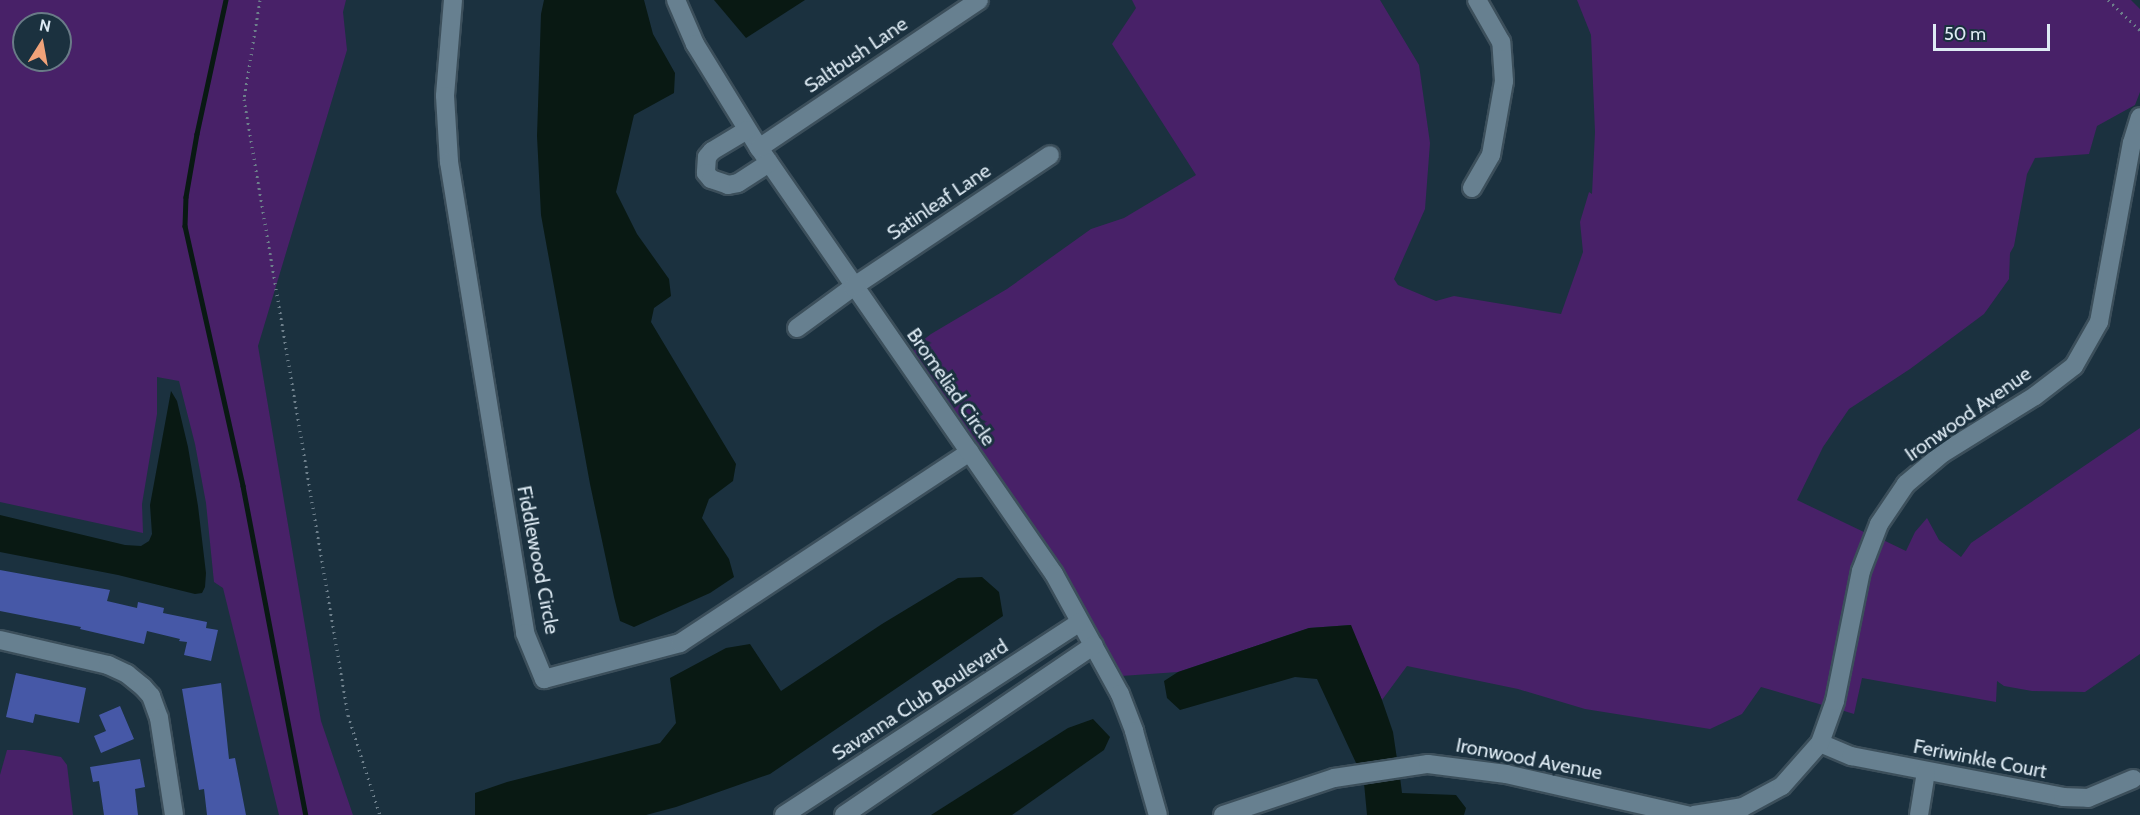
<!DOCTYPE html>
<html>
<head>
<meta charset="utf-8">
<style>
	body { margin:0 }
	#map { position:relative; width:2140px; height:815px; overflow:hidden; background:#1b313f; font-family:Cabin,sans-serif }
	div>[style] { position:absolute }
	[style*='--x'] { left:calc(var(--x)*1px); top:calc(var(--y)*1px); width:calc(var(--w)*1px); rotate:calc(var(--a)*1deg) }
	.green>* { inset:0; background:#482168 }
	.water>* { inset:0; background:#091913 }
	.stream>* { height:4.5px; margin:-2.25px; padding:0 2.25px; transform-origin:2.25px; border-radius:2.25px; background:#091913 }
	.building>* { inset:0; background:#4658a7 }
	.path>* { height:3px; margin-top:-1.5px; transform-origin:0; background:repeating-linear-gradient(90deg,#6d7f8b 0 1.5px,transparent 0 6px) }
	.roads { filter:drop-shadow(2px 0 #3c4f5b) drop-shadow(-2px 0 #3c4f5b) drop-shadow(0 2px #3c4f5b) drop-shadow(0 -2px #3c4f5b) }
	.minor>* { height:18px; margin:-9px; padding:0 9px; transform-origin:9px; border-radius:9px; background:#678090 }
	span { translate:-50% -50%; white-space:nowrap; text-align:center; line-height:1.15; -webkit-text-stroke:6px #1b313f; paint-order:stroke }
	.street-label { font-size:20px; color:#deebf4 }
	.north { position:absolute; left:12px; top:12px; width:60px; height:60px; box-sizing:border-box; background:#1b313f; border:2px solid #697b87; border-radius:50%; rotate:11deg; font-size:16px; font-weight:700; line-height:24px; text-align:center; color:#deebf4 }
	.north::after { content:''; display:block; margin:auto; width:21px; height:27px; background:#f0a279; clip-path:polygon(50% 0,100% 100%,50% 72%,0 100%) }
	.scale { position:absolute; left:1933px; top:24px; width:117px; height:27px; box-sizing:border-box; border:3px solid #deebf4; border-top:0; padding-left:8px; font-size:18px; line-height:21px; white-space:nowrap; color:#deebf4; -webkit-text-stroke:4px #1b313f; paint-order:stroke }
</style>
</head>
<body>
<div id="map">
	<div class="green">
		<i style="clip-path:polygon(evenodd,0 0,346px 0,343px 12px,347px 50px,258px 346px,321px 721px,353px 815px,279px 815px,223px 588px,214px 582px,206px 503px,195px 444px,179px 381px,157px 377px,157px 414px,142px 504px,143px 533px,0 502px,0 0,24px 24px,60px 24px,60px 60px,24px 60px,24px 24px)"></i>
		<i style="clip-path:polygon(1132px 0,1380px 0,1419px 65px,1430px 143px,1425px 209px,1394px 279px,1398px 285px,1436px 301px,1454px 296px,1561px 314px,1583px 252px,1580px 222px,1589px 192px,1592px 194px,1595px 132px,1591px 35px,1577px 0,2131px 0,2140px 9px,2140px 92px,2135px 105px,2097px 126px,2089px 154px,2035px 158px,2027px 174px,2014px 246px,2010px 253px,2009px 279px,1984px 314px,1910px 369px,1849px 409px,1823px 447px,1797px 500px,1866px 533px,1853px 569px,1826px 706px,1761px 687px,1742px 714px,1710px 729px,1585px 709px,1518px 689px,1407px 666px,1382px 700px,1350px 625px,1309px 628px,1178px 672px,1121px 676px,1097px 633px,973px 440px,909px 351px,931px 334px,1007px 289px,1091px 229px,1124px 218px,1196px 175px,1112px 44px,1136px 8px)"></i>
		<i style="clip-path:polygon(2140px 428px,2140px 654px,2085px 692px,2032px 691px,2004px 686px,1997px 681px,1996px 702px,1862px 678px,1854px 714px,1841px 710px,1868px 573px,1881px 539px,1906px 551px,1915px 532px,1927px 518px,1939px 540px,1961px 557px,1971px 543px)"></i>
		<i style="clip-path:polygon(7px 750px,24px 750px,61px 757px,67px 765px,73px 815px,0 815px,0 775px)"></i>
	</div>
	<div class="water">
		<i style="clip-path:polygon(544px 0,644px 0,653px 34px,675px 73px,674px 93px,634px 115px,616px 192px,637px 234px,669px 279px,671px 296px,654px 308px,651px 322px,736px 464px,733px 481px,709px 499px,702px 518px,729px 559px,734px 577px,710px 593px,634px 627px,620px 621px,614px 597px,590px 484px,541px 215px,537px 136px,541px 14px)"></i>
		<i style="clip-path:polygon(714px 0,805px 0,746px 38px)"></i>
		<i style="clip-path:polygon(171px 391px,177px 401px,188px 447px,198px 506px,206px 573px,205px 587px,202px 593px,195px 594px,118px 575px,0 552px,0 515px,125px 545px,141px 546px,149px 541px,152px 534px,150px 505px)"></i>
		<i style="clip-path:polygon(982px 577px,999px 592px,1003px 616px,770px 774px,676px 807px,646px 815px,475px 815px,475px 793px,507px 782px,660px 743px,676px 723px,670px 678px,726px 648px,750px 644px,781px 691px,882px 624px,958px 578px)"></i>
		<i style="clip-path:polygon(1351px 625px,1382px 700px,1393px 732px,1397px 759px,1357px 765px,1317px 679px,1295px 677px,1180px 710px,1167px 698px,1164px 681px,1178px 672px,1309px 628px)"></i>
		<i style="clip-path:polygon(1093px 719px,1110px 737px,1104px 750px,1012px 815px,931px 815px,1068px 728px)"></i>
		<i style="clip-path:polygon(1400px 777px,1402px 793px,1456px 795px,1466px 808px,1464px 815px,1367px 815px,1364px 783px)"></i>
	</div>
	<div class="stream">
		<i style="--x:226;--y:0;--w:137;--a:102.2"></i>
		<i style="--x:197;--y:134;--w:64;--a:99.9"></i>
		<i style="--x:186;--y:197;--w:29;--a:92"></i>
		<i style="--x:185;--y:226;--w:266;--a:77.4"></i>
		<i style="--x:243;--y:486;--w:335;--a:79.2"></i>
	</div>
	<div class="building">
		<i style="clip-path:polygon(0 570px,110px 590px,107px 601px,137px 608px,138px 602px,164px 608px,163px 613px,207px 622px,206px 628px,218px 630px,211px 661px,184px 655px,187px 642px,179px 641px,180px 639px,147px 631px,144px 644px,80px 629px,81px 627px,0 611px)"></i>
		<i style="clip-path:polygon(16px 673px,86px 688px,79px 723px,35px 714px,33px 723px,6px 717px)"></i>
		<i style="clip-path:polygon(221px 683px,229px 759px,235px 758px,246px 815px,207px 815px,204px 789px,199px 790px,182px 689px)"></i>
		<i style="clip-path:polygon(120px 706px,134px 739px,101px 753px,94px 736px,106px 731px,99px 715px)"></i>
		<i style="clip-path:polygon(140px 759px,145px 787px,135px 789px,138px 815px,104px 815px,99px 781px,93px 782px,90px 767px)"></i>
	</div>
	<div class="path">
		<i style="--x:260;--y:0;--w:100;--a:99.2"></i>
		<i style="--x:244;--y:99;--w:625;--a:80.42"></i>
		<i style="--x:348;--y:715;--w:105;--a:72.3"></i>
		<i style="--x:2108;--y:0;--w:44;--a:43.2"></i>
	</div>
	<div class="roads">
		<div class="minor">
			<i style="--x:453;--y:0;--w:96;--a:94.8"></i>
			<i style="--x:445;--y:96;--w:66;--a:86.5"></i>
			<i style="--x:449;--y:162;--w:477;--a:80.8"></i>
			<i style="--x:525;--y:633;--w:50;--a:67.6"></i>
			<i style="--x:544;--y:679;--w:141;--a:-14.8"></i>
			<i style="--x:680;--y:643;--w:347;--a:-33.4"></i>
			<i style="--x:676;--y:0;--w:48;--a:66.6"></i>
			<i style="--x:695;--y:44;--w:122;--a:58.4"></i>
			<i style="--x:759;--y:148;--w:518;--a:55.3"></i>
			<i style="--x:1054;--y:574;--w:137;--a:61.2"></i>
			<i style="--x:1120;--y:694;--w:40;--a:69"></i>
			<i style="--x:1134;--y:731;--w:87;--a:74.1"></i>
			<i style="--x:747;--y:130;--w:41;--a:149"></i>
			<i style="--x:712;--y:151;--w:8;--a:130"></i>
			<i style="--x:707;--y:157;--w:16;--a:94"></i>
			<i style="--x:706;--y:173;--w:8;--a:50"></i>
			<i style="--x:711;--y:179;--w:18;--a:19"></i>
			<i style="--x:728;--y:185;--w:10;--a:-11"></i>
			<i style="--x:738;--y:183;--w:37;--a:-33"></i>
			<i style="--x:759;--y:148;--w:265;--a:-33.9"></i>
			<i style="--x:1472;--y:188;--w:38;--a:-60"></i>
			<i style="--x:1491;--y:155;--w:75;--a:-80"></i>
			<i style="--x:1504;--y:81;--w:39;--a:-94"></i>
			<i style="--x:1501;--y:42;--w:48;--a:-119.7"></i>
			<i style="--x:797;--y:328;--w:69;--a:-36.2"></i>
			<i style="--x:853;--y:287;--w:237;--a:-33.8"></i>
			<i style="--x:0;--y:640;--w:111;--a:13"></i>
			<i style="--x:108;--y:665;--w:21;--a:25"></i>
			<i style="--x:127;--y:674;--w:21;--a:39"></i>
			<i style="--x:143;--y:687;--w:12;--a:48"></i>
			<i style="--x:151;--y:696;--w:23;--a:70"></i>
			<i style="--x:159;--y:718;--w:98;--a:81.2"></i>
			<i style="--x:1820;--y:743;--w:34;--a:23"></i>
			<i style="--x:1851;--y:756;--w:216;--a:10.9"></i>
			<i style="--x:2063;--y:797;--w:25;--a:2"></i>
			<i style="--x:2088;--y:798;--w:49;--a:-22.9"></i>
			<i style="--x:784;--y:815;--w:353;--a:-33.1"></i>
			<i style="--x:844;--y:815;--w:302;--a:-34.2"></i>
			<i style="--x:1223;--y:815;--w:117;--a:-18.4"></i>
			<i style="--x:1334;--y:778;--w:95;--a:-8.5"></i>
			<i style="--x:1428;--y:764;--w:79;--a:7.3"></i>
			<i style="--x:1506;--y:774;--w:186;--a:12.8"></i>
			<i style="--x:1694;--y:815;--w:50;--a:-9.3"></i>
			<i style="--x:1743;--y:807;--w:44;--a:-28.3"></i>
			<i style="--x:1782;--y:786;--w:57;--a:-48.5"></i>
			<i style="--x:1820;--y:743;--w:45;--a:-70.3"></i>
			<i style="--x:1835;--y:701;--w:133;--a:-78.7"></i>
			<i style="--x:1861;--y:571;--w:50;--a:-69"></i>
			<i style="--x:1879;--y:524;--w:48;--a:-56"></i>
			<i style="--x:1906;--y:484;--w:48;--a:-40"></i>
			<i style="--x:1943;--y:453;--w:108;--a:-31.8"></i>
			<i style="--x:2035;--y:396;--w:49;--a:-37.6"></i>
			<i style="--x:2074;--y:366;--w:51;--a:-60.4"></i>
			<i style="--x:2099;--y:322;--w:182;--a:-79.6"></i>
			<i style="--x:2132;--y:143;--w:27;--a:-73"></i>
			<i style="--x:1919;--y:815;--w:44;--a:-80.8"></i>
		</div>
	</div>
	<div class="street-label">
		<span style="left:856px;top:55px;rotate:-34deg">Saltbush Lane</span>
		<span style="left:939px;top:202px;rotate:-34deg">Satinleaf Lane</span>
		<span style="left:951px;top:387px;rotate:55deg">Bromeliad Circle</span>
		<span style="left:1968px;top:414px;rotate:-35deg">Ironwood Avenue</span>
		<span style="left:538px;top:560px;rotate:79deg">Fiddlewood Circle</span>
		<span style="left:920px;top:700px;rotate:-33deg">Savanna Club Boulevard</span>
		<span style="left:1529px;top:759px;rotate:11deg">Ironwood Avenue</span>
		<span style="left:1980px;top:759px;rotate:11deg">Feriwinkle Court</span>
	</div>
	<div class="north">N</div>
	<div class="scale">50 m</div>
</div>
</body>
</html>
